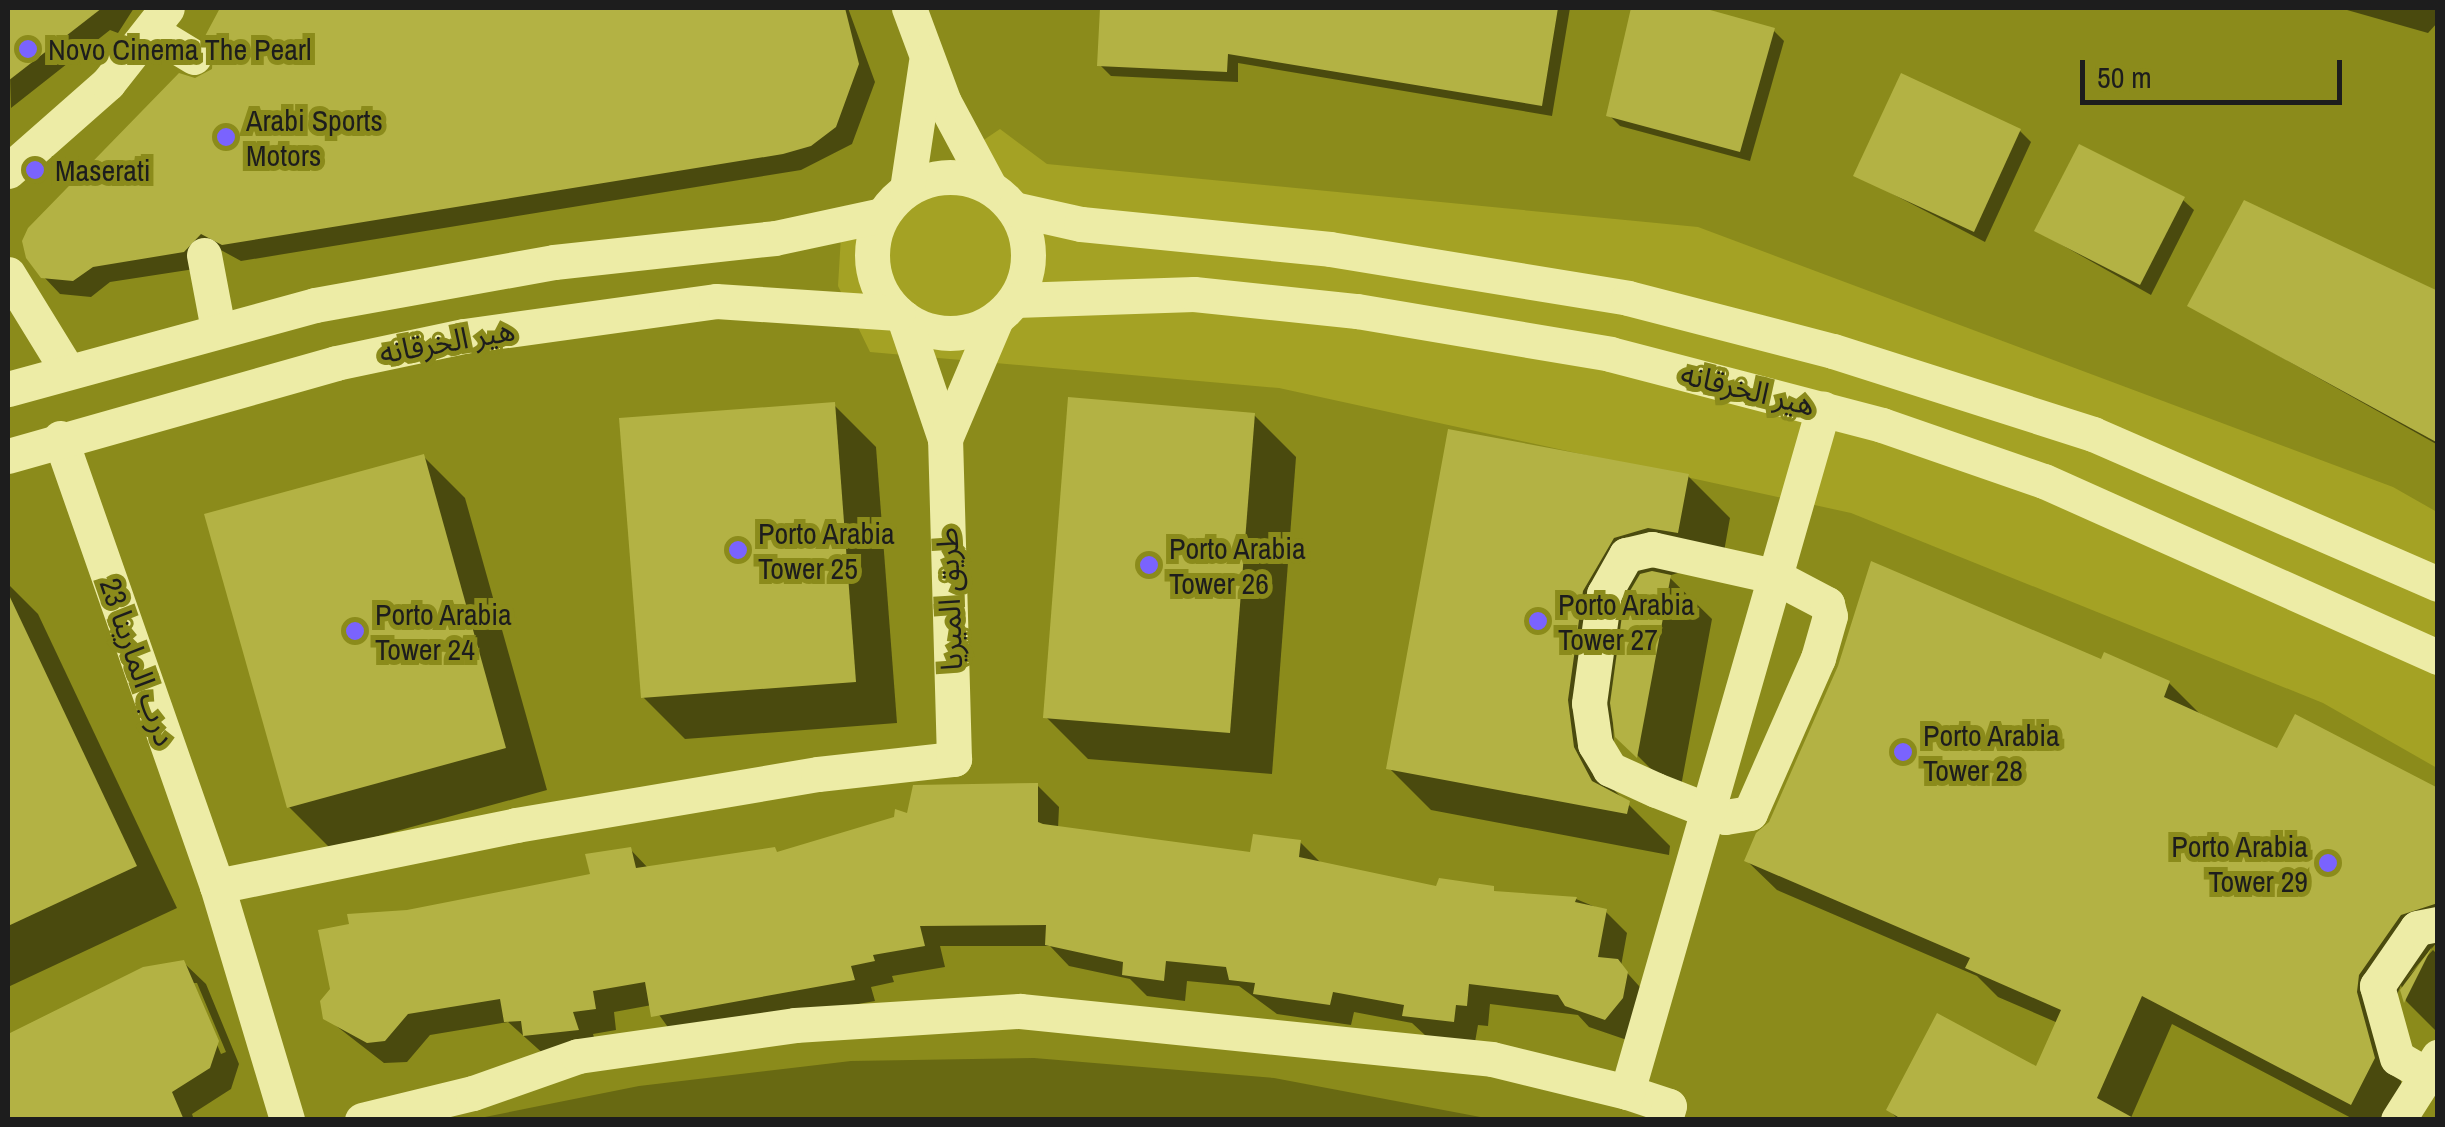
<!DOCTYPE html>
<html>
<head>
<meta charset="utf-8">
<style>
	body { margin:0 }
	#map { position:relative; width:2445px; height:1127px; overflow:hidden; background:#8b8b1b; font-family:"Archivo Narrow","Noto Sans Arabic",sans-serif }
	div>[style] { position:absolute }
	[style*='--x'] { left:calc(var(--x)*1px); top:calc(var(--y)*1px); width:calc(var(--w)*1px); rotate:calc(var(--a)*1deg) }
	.green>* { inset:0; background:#a4a224 }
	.water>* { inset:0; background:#686912 }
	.shadow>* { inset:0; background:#0007 }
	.building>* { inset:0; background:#b3b244 }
	.minor>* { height:35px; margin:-17.5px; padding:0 17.5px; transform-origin:17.5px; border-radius:17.5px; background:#edeca6 }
	.minor>.ring { margin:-17.5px; padding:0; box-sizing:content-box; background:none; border:35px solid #edeca6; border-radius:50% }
	.dots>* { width:28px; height:28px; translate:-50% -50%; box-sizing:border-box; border:5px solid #8b8b1b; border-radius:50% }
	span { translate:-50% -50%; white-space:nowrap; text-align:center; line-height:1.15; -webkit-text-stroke:10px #8b8b1b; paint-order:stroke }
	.poi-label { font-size:30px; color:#1d1d1d }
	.left { translate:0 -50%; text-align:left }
	.right { translate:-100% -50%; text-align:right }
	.street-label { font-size:30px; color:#1d1d1d }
	.frame { position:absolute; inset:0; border:10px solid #1d1d1d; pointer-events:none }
	.scale { position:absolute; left:2080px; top:60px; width:262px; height:45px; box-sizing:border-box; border:5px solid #1d1d1d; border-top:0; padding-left:12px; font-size:30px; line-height:35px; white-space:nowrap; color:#1d1d1d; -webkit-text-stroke:8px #8b8b1b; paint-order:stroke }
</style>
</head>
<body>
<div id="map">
	<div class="green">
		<i style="clip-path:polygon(1000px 129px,1047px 164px,1698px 227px,2393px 487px,2437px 512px,2437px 768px,2323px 703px,1851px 513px,1279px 388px,870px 352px,838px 286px,841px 236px)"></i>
	</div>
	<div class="water">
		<i style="clip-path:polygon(1034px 1058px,1274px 1078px,1491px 1119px,475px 1119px,639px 1086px,851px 1061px)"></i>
	</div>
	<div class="shadow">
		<i style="clip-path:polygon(8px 8px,134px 8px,118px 33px,110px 30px,11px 108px)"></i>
		<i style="clip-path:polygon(223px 8px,848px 8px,875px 82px,852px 144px,801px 170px,241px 261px,219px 249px,201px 268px,110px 282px,91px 297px,60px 294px,43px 276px,195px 81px,215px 69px,216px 47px,207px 38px)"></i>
		<i style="clip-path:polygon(1102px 8px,1570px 8px,1552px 116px,1238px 63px,1238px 82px,1111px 76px,1100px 65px)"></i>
		<i style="clip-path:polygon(1634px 8px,1693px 8px,1773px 30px,1784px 41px,1750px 161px,1620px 126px,1609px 115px)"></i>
		<i style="clip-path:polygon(2340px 8px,2438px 8px,2438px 22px,2428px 33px)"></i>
		<i style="clip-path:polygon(2020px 131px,2031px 142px,1985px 242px,1856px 175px)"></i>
		<i style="clip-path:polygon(2183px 200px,2194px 210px,2151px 295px,2037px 231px)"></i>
		<i style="clip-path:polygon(2438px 295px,2438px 445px,2190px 306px)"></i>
		<i style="clip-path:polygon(834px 405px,876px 447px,897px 723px,685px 739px,643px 697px)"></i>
		<i style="clip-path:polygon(1254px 415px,1296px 457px,1272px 774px,1088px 759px,1046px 717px)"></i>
		<i style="clip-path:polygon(1450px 432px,1688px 476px,1730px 518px,1720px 574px,1691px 569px,1668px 576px,1712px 619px,1679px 797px,1618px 736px,1613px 713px,1615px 791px,1670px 846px,1669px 855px,1431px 810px,1389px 768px)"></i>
		<i style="clip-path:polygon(423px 456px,465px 498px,547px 790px,331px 849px,289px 807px)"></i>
		<i style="clip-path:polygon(8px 584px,38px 614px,177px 908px,8px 987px)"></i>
		<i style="clip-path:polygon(2102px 662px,2169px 683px,2199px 713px,2278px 751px,2438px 791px,2438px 941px,2405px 980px,2433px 950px,2438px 955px,2438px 1033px,2406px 1001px,2401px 985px,2385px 1023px,2403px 1089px,2387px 1120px,2355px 1120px,2172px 1024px,2130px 1120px,1899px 1120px,1889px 1110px,2037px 1069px,2058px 1023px,1998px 997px,1977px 976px,1777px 890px,1747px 861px)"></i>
		<i style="clip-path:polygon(1037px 785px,1059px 807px,1058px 829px,1252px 855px,1300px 842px,1323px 865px,1438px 889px,1576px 899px,1605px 911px,1627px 933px,1621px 966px,1648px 996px,1627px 1040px,1589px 1027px,1578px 1015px,1490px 1004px,1488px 1026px,1478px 1025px,1475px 1042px,1426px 1036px,1412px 1023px,1354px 1012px,1351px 1025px,1277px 1014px,1239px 986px,1187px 981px,1185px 1001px,1147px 996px,1130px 979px,1069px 966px,1050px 946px,940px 946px,945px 967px,892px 976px,894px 982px,871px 987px,875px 1001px,675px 1037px,652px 1005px,614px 1012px,616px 1030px,593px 1034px,598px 1051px,547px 1057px,508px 1022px,430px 1035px,407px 1062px,384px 1063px,326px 1018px,407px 912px,593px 876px,630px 849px,649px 869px,779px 854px)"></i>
		<i style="clip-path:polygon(evenodd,184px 963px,206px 984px,239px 1064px,231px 1089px,192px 1114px,194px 1120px,8px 1120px,8px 1037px,143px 969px,184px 963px,191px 983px,197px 983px,226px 1052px,221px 1054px,191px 983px)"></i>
	</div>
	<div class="building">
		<i style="clip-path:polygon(8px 8px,102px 8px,8px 81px)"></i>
		<i style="clip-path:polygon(220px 8px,845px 8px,859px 64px,836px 127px,811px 146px,783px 154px,222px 245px,201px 234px,184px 252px,93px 267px,73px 281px,41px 278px,26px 258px,22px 241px,28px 228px,179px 73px,195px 78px,212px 69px,213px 48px,204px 38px)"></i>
		<i style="clip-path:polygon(1100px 8px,1558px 8px,1542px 106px,1228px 54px,1227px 72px,1097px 66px)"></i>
		<i style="clip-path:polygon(1631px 8px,1703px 8px,1775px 28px,1740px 152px,1606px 116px)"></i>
		<i style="clip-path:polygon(1901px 73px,2021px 129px,1974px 232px,1853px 176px)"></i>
		<i style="clip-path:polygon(2079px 144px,2185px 197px,2140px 285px,2034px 231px)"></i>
		<i style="clip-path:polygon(2244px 200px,2438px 291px,2438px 443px,2187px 306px)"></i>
		<i style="clip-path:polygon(1068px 397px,1255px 413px,1230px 733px,1043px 718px)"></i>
		<i style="clip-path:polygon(835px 402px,856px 682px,641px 698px,619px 418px)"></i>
		<i style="clip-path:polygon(1448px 429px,1689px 474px,1678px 533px,1648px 528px,1614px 538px,1583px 591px,1568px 700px,1574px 747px,1592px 781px,1630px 801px,1627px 814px,1386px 769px)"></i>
		<i style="clip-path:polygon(424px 454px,506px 748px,287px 808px,204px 514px)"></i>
		<i style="clip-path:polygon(1871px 561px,2101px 659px,2104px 652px,2170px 681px,2164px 697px,2277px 748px,2295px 714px,2438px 788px,2438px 903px,2401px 915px,2359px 975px,2357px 992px,2375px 1058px,2351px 1105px,2142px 996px,2097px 1098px,2137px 1120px,1903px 1120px,1886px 1110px,1937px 1013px,2036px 1066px,2061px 1010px,1965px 968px,1970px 958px,1744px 861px,1756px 833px,1769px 822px,1838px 666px)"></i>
		<i style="clip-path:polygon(1652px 571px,1671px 575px,1637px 758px,1615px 737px,1610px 703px,1624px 601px,1640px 574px)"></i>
		<i style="clip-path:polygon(8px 593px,137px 866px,8px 926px)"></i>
		<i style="clip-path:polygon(1038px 783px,1038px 822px,1043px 824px,1250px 852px,1253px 834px,1301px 840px,1299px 857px,1436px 886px,1439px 878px,1494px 886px,1494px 891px,1577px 897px,1575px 902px,1607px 909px,1598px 957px,1618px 959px,1628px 972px,1623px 998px,1605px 1020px,1565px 1006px,1558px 995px,1469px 984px,1467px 1006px,1456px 1005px,1454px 1022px,1402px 1016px,1404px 1005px,1333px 992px,1330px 1005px,1253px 994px,1255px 983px,1229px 980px,1226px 967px,1166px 961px,1164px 981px,1122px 975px,1123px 962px,1045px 945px,1046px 925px,920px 926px,925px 946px,873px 955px,875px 961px,851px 966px,855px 980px,651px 1017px,645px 982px,593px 991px,596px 1009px,573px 1012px,579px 1030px,523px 1036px,521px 1021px,504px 1022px,500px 999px,408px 1014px,385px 1041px,367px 1043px,323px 1019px,320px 1001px,330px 989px,318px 930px,349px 924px,347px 914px,407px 910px,590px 874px,585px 854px,631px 847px,636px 868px,775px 847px,777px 852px,894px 817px,895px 809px,907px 813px,913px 785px)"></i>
		<i style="clip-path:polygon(2432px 947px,2404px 1003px,2400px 990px)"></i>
		<i style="clip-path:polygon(184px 960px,219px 1041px,210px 1068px,172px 1092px,184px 1120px,8px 1120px,8px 1034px,143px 967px)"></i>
	</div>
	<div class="minor">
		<i style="--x:909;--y:8;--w:100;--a:69.6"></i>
		<i style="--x:944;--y:102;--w:95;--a:61.8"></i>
		<i style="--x:151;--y:31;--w:50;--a:31.2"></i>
		<i style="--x:8;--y:171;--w:133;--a:-41.3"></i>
		<i style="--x:108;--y:83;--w:95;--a:-51.8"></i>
		<i class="ring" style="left:872px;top:177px;width:121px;height:121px"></i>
		<i style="--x:907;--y:189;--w:128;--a:-81.5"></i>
		<i style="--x:1014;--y:209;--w:69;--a:12.6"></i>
		<i style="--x:1081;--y:224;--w:250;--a:5.7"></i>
		<i style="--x:1330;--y:249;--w:302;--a:9.3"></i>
		<i style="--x:1628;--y:298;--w:212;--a:14.5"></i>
		<i style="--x:1833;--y:351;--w:273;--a:17.7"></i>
		<i style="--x:2093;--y:434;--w:376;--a:23.5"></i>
		<i style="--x:204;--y:255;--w:75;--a:79.3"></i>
		<i style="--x:8;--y:274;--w:113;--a:58.4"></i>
		<i style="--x:1015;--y:300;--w:179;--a:-1.9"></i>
		<i style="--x:1194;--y:294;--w:164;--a:6"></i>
		<i style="--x:1357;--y:311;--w:257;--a:9.6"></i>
		<i style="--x:1610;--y:354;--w:281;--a:14.6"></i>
		<i style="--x:1882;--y:425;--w:171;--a:19.1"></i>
		<i style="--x:2044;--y:481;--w:432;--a:24.1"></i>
		<i style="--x:904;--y:318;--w:128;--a:71.3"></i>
		<i style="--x:8;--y:389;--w:318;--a:-15.3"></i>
		<i style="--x:315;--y:305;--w:243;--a:-10.2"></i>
		<i style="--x:554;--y:262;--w:222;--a:-6.2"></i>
		<i style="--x:775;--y:238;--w:109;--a:-12.1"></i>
		<i style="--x:60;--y:438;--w:475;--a:70.7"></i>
		<i style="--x:217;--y:886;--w:244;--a:73.3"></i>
		<i style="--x:8;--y:456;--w:341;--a:-15.8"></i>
		<i style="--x:336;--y:363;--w:131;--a:-11.9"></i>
		<i style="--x:464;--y:336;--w:254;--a:-7.9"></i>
		<i style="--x:716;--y:301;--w:182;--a:3.8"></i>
		<i style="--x:1652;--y:549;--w:125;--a:12.5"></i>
		<i style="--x:1774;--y:576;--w:60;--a:27.8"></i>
		<i style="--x:1827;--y:604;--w:12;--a:76"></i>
		<i style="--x:1830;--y:616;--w:44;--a:105.9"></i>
		<i style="--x:1818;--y:658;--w:169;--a:113.7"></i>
		<i style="--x:1750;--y:813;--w:25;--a:171"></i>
		<i style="--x:1725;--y:817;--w:74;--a:-158.6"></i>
		<i style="--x:1656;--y:790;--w:51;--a:-155.5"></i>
		<i style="--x:1610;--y:769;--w:29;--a:-121"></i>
		<i style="--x:1595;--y:744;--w:41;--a:-98.3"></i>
		<i style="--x:1589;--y:703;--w:110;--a:-82.2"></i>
		<i style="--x:1604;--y:594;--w:45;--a:-60.6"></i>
		<i style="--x:1626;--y:555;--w:27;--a:-13"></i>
		<i style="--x:217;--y:886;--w:305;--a:-11.5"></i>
		<i style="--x:516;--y:825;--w:306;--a:-9.6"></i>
		<i style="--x:818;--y:774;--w:137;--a:-6.3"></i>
		<i style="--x:954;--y:759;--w:320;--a:-91.6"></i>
		<i style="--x:945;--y:439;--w:130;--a:-67"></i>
		<i style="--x:2427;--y:1075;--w:34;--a:-150"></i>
		<i style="--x:2397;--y:1058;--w:75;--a:-105.5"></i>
		<i style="--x:2377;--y:986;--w:70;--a:-55.4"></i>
		<i style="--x:2417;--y:928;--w:21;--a:-11"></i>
		<i style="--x:1627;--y:1092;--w:44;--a:18.4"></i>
		<i style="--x:1669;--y:1106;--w:15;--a:106"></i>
		<i style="--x:362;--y:1120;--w:114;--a:-13.7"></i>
		<i style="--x:473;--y:1093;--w:111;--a:-19.4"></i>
		<i style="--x:578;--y:1056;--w:219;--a:-8.1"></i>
		<i style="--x:795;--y:1025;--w:225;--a:-3.6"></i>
		<i style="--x:1020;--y:1011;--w:474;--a:5.8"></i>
		<i style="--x:1492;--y:1059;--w:139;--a:13.7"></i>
		<i style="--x:1627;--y:1092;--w:711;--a:-73.99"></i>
		<i style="--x:2398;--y:1120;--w:75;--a:-57.6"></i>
	</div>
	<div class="dots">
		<i style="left:28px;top:49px;background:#7a63fe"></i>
		<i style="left:226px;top:137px;background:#7a63fe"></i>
		<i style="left:35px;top:170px;background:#7a63fe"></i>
		<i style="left:738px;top:550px;background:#7a63fe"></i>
		<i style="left:1149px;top:565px;background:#7a63fe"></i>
		<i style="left:1538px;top:621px;background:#7a63fe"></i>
		<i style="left:355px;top:631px;background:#7a63fe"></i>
		<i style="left:1903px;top:752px;background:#7a63fe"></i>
		<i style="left:2328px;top:863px;background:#7a63fe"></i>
	</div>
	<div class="poi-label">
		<span class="left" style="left:48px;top:49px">Novo Cinema The Pearl</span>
		<span class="left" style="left:246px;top:137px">Arabi Sports<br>Motors</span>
		<span class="left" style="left:55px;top:170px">Maserati</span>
		<span class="left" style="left:758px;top:550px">Porto Arabia<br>Tower 25</span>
		<span class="left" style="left:1169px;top:565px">Porto Arabia<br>Tower 26</span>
		<span class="left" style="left:1558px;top:621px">Porto Arabia<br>Tower 27</span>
		<span class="left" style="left:375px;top:631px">Porto Arabia<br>Tower 24</span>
		<span class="left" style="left:1923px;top:752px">Porto Arabia<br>Tower 28</span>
		<span class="right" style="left:2308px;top:863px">Porto Arabia<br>Tower 29</span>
	</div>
	<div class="street-label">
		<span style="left:447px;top:341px;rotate:-10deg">هير الخرقانه</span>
		<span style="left:1748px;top:389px;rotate:14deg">هير الخرقانه</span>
		<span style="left:949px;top:599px;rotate:-92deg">طريق الميريا</span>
		<span style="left:138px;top:662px;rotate:71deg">درب المارينا 23</span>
	</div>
	<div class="frame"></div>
	<div class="scale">50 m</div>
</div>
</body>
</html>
